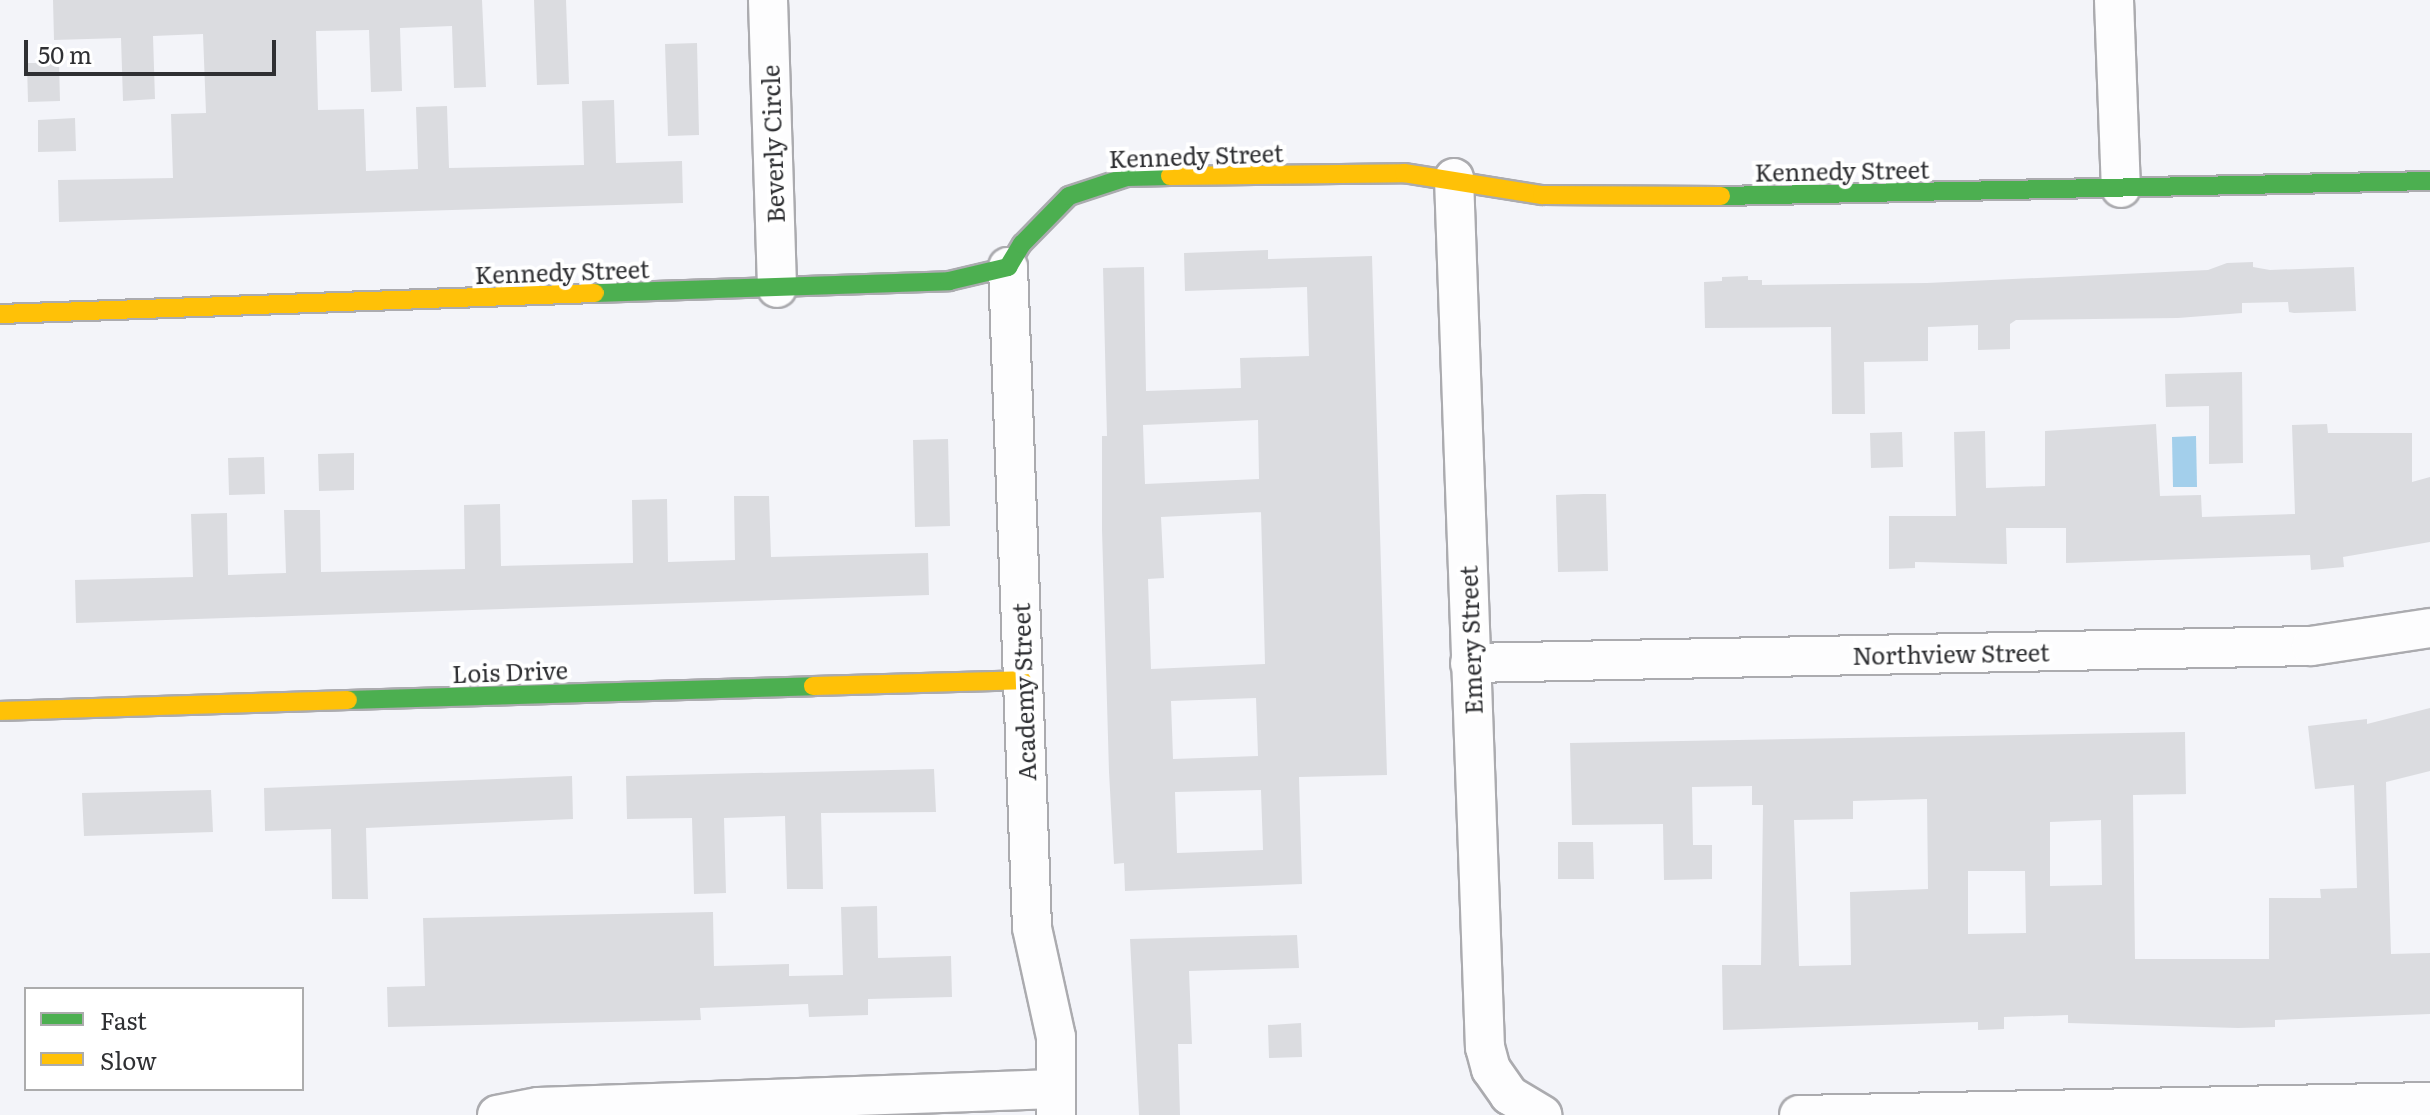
<!DOCTYPE html>
<html>
<head>
<meta charset="utf-8">
<style>
	body { margin:0 }
	#map { position:relative; width:2430px; height:1115px; overflow:hidden; background:#f3f4f9; font-family:Literata,serif }
	div>[style] { position:absolute }
	[style*='--x'] { left:calc(var(--x)*1px); top:calc(var(--y)*1px); width:calc(var(--w)*1px); rotate:calc(var(--a)*1deg) }
	.water>* { inset:0; background:#a3cfeb }
	.building>* { inset:0; background:#dbdce0 }
	.roads { filter:drop-shadow(2px 0 #ababaf) drop-shadow(-2px 0 #ababaf) drop-shadow(0 2px #ababaf) drop-shadow(0 -2px #ababaf) }
	.street>* { height:38px; margin:-19px; padding:0 19px; transform-origin:19px; border-radius:19px; background:#fdfdfe }
	.fast>* { height:18px; margin:-9px; padding:0 9px; transform-origin:9px; border-radius:9px; background:#4caf50 }
	.slow>* { height:18px; margin:-9px; padding:0 9px; transform-origin:9px; border-radius:9px; background:#ffc107 }
	span { translate:-50% -50%; white-space:nowrap; text-align:center; line-height:1.15; -webkit-text-stroke:8px #fff; paint-order:stroke }
	.street-label { font-size:24px; color:#2f3033 }
	.legend { position:absolute; left:24px; top:987px; width:280px; height:104px; box-sizing:border-box; background:#fff; border:2px solid #acacad; margin:0; padding:10px 14px; list-style:none; font-size:24px; color:#2f3033 }
	.legend li { display:flex; align-items:center; gap:16px; height:40px }
	.legend b { width:40px; border:2px solid #acacad }
	.scale { position:absolute; left:24px; top:40px; width:252px; height:36px; box-sizing:border-box; border:4px solid #2f3033; border-top:0; padding-left:10px; font-size:24px; line-height:28px; white-space:nowrap; color:#2f3033; -webkit-text-stroke:6px #fff; paint-order:stroke }
</style>
</head>
<body>
<div id="map">
	<div class="water">
		<i style="clip-path:polygon(2196px 436px,2197px 487px,2173px 487px,2172px 437px)"></i>
	</div>
	<div class="building">
		<i style="clip-path:polygon(53px 0,482px 0,486px 87px,454px 88px,452px 26px,400px 28px,402px 91px,371px 92px,369px 30px,316px 31px,318px 110px,364px 109px,366px 171px,418px 169px,416px 107px,447px 106px,449px 168px,584px 165px,582px 101px,614px 100px,616px 163px,682px 161px,683px 203px,59px 222px,58px 180px,173px 178px,171px 114px,206px 113px,203px 34px,153px 36px,155px 99px,123px 101px,121px 38px,54px 40px)"></i>
		<i style="clip-path:polygon(534px 0,566px 0,569px 84px,537px 85px)"></i>
		<i style="clip-path:polygon(697px 43px,699px 135px,668px 136px,665px 44px)"></i>
		<i style="clip-path:polygon(27px 63px,59px 63px,60px 101px,28px 102px)"></i>
		<i style="clip-path:polygon(75px 118px,76px 151px,38px 152px,38px 120px)"></i>
		<i style="clip-path:polygon(evenodd,1268px 250px,1268px 259px,1372px 256px,1387px 775px,1299px 777px,1302px 884px,1125px 891px,1124px 863px,1114px 864px,1109px 772px,1102px 530px,1102px 436px,1107px 436px,1103px 268px,1144px 267px,1146px 391px,1241px 388px,1240px 358px,1309px 356px,1307px 287px,1185px 291px,1184px 253px,1268px 250px,1258px 420px,1259px 479px,1145px 484px,1143px 425px,1258px 420px,1268px 250px,1261px 512px,1265px 664px,1151px 669px,1148px 579px,1164px 578px,1161px 517px,1261px 512px,1268px 250px,1256px 698px,1258px 756px,1173px 759px,1171px 701px,1256px 698px,1268px 250px,1261px 790px,1263px 850px,1177px 853px,1175px 792px,1261px 790px)"></i>
		<i style="clip-path:polygon(2253px 262px,2253px 267px,2270px 270px,2354px 267px,2356px 311px,2294px 313px,2289px 312px,2288px 302px,2242px 303px,2242px 313px,2178px 318px,2016px 320px,2010px 324px,2010px 349px,1978px 350px,1978px 325px,1928px 327px,1928px 361px,1864px 362px,1865px 414px,1832px 414px,1831px 327px,1705px 328px,1704px 282px,1722px 281px,1722px 277px,1748px 276px,1748px 280px,1762px 280px,1762px 285px,1927px 283px,2208px 270px,2227px 263px)"></i>
		<i style="clip-path:polygon(2242px 372px,2243px 463px,2209px 464px,2209px 406px,2166px 407px,2165px 374px)"></i>
		<i style="clip-path:polygon(2156px 424px,2160px 496px,2201px 495px,2202px 517px,2295px 514px,2292px 425px,2327px 424px,2328px 433px,2412px 433px,2412px 482px,2430px 477px,2430px 542px,2343px 557px,2344px 567px,2311px 570px,2310px 555px,2066px 563px,2066px 528px,2006px 528px,2007px 564px,1915px 562px,1915px 568px,1889px 569px,1889px 516px,1956px 516px,1954px 432px,1985px 431px,1986px 488px,2045px 486px,2045px 431px)"></i>
		<i style="clip-path:polygon(1902px 432px,1903px 467px,1871px 468px,1870px 433px)"></i>
		<i style="clip-path:polygon(948px 439px,950px 526px,915px 527px,913px 440px)"></i>
		<i style="clip-path:polygon(354px 453px,354px 490px,319px 491px,318px 454px)"></i>
		<i style="clip-path:polygon(264px 457px,265px 494px,229px 495px,228px 458px)"></i>
		<i style="clip-path:polygon(1584px 494px,1606px 494px,1608px 571px,1558px 572px,1556px 495px)"></i>
		<i style="clip-path:polygon(734px 496px,769px 496px,771px 557px,928px 553px,929px 595px,76px 623px,75px 580px,193px 577px,191px 514px,227px 513px,228px 575px,286px 573px,284px 510px,320px 510px,321px 572px,465px 569px,464px 505px,500px 504px,501px 566px,633px 563px,632px 500px,667px 499px,668px 562px,735px 560px)"></i>
		<i style="clip-path:polygon(evenodd,2430px 708px,2430px 771px,2386px 782px,2391px 954px,2430px 953px,2430px 1014px,2275px 1020px,2275px 1027px,2238px 1028px,2068px 1023px,2068px 1015px,2004px 1017px,2004px 1029px,1978px 1030px,1978px 1022px,1723px 1030px,1722px 965px,1761px 965px,1763px 805px,1752px 805px,1752px 786px,1692px 787px,1693px 845px,1712px 845px,1712px 879px,1664px 880px,1663px 824px,1572px 825px,1570px 743px,2185px 732px,2186px 794px,2133px 795px,2135px 959px,2269px 959px,2269px 898px,2321px 898px,2320px 889px,2357px 888px,2354px 785px,2315px 789px,2308px 726px,2367px 719px,2367px 724px,2430px 708px,1927px 799px,1928px 889px,1850px 892px,1851px 965px,1799px 966px,1794px 820px,1853px 819px,1853px 801px,1927px 799px,2430px 708px,2101px 820px,2102px 885px,2050px 886px,2050px 822px,2101px 820px,2430px 708px,1968px 871px,2025px 871px,2026px 933px,1968px 934px,1968px 871px)"></i>
		<i style="clip-path:polygon(934px 769px,936px 812px,821px 813px,823px 889px,787px 889px,785px 816px,724px 818px,726px 893px,694px 894px,692px 818px,627px 819px,626px 776px)"></i>
		<i style="clip-path:polygon(572px 776px,573px 819px,366px 828px,368px 899px,332px 899px,331px 829px,265px 831px,264px 788px)"></i>
		<i style="clip-path:polygon(211px 790px,213px 832px,84px 836px,82px 793px)"></i>
		<i style="clip-path:polygon(1558px 842px,1593px 842px,1594px 879px,1558px 879px)"></i>
		<i style="clip-path:polygon(877px 906px,878px 958px,951px 956px,952px 997px,868px 999px,868px 1015px,809px 1017px,808px 1004px,700px 1008px,701px 1020px,388px 1027px,387px 987px,425px 986px,423px 918px,713px 912px,714px 966px,789px 964px,789px 976px,843px 975px,841px 907px)"></i>
		<i style="clip-path:polygon(1297px 935px,1299px 968px,1189px 971px,1192px 1044px,1178px 1044px,1180px 1115px,1139px 1115px,1130px 939px)"></i>
		<i style="clip-path:polygon(1301px 1023px,1302px 1057px,1269px 1058px,1268px 1025px)"></i>
	</div>
	<div class="roads">
		<div class="street">
			<i style="--x:768;--y:0;--w:288;--a:88.2"></i>
			<i style="--x:2114;--y:0;--w:188;--a:87.9"></i>
			<i style="--x:1454;--y:178;--w:870;--a:87.96"></i>
			<i style="--x:1485;--y:1047;--w:23;--a:75"></i>
			<i style="--x:1491;--y:1069;--w:32;--a:55"></i>
			<i style="--x:1509;--y:1095;--w:39;--a:31"></i>
			<i style="--x:1008;--y:267;--w:661;--a:87.92"></i>
			<i style="--x:1032;--y:928;--w:112;--a:77.6"></i>
			<i style="--x:1056;--y:1037;--w:78;--a:90"></i>
			<i style="--x:1470;--y:663;--w:841;--a:-1.16"></i>
			<i style="--x:2311;--y:646;--w:120;--a:-8.6"></i>
			<i style="--x:497;--y:1115;--w:42;--a:-11"></i>
			<i style="--x:538;--y:1107;--w:517;--a:-1.99"></i>
			<i style="--x:1799;--y:1115;--w:631;--a:-1.18"></i>
		</div>
		<div class="fast">
			<i style="--x:1721;--y:196;--w:709;--a:-1.21"></i>
			<i style="--x:595;--y:293;--w:354;--a:-1.9"></i>
			<i style="--x:949;--y:281;--w:61;--a:-13.3"></i>
			<i style="--x:1008;--y:267;--w:27;--a:-59"></i>
			<i style="--x:1022;--y:244;--w:67;--a:-45.6"></i>
			<i style="--x:1069;--y:196;--w:61;--a:-18.1"></i>
			<i style="--x:1127;--y:177;--w:43;--a:-1.3"></i>
			<i style="--x:348;--y:700;--w:465;--a:-1.7"></i>
		</div>
		<div class="slow">
			<i style="--x:1170;--y:176;--w:234;--a:-0.7"></i>
			<i style="--x:1404;--y:173;--w:140;--a:9.1"></i>
			<i style="--x:1542;--y:195;--w:179;--a:0.3"></i>
			<i style="--x:0;--y:314;--w:595;--a:-2.02"></i>
			<i style="--x:813;--y:686;--w:209;--a:-1.6"></i>
			<i style="--x:0;--y:711;--w:348;--a:-1.8"></i>
		</div>
	</div>
	<div class="street-label">
		<span style="left:772px;top:144px;rotate:-92deg">Beverly Circle</span>
		<span style="left:1196px;top:155px;rotate:-2deg">Kennedy Street</span>
		<span style="left:1842px;top:170px;rotate:-1deg">Kennedy Street</span>
		<span style="left:562px;top:271px;rotate:-2deg">Kennedy Street</span>
		<span style="left:1470px;top:640px;rotate:-92deg">Emery Street</span>
		<span style="left:1951px;top:653px;rotate:-1deg">Northview Street</span>
		<span style="left:510px;top:671px;rotate:-2deg">Lois Drive</span>
		<span style="left:1023px;top:692px;rotate:-92deg">Academy Street</span>
	</div>
	<ul class="legend">
	<li><b style="height:10px;background:#4caf50"></b>Fast</li>
	<li><b style="height:10px;background:#ffc107"></b>Slow</li>
	</ul>
	<div class="scale">50 m</div>
</div>
</body>
</html>
